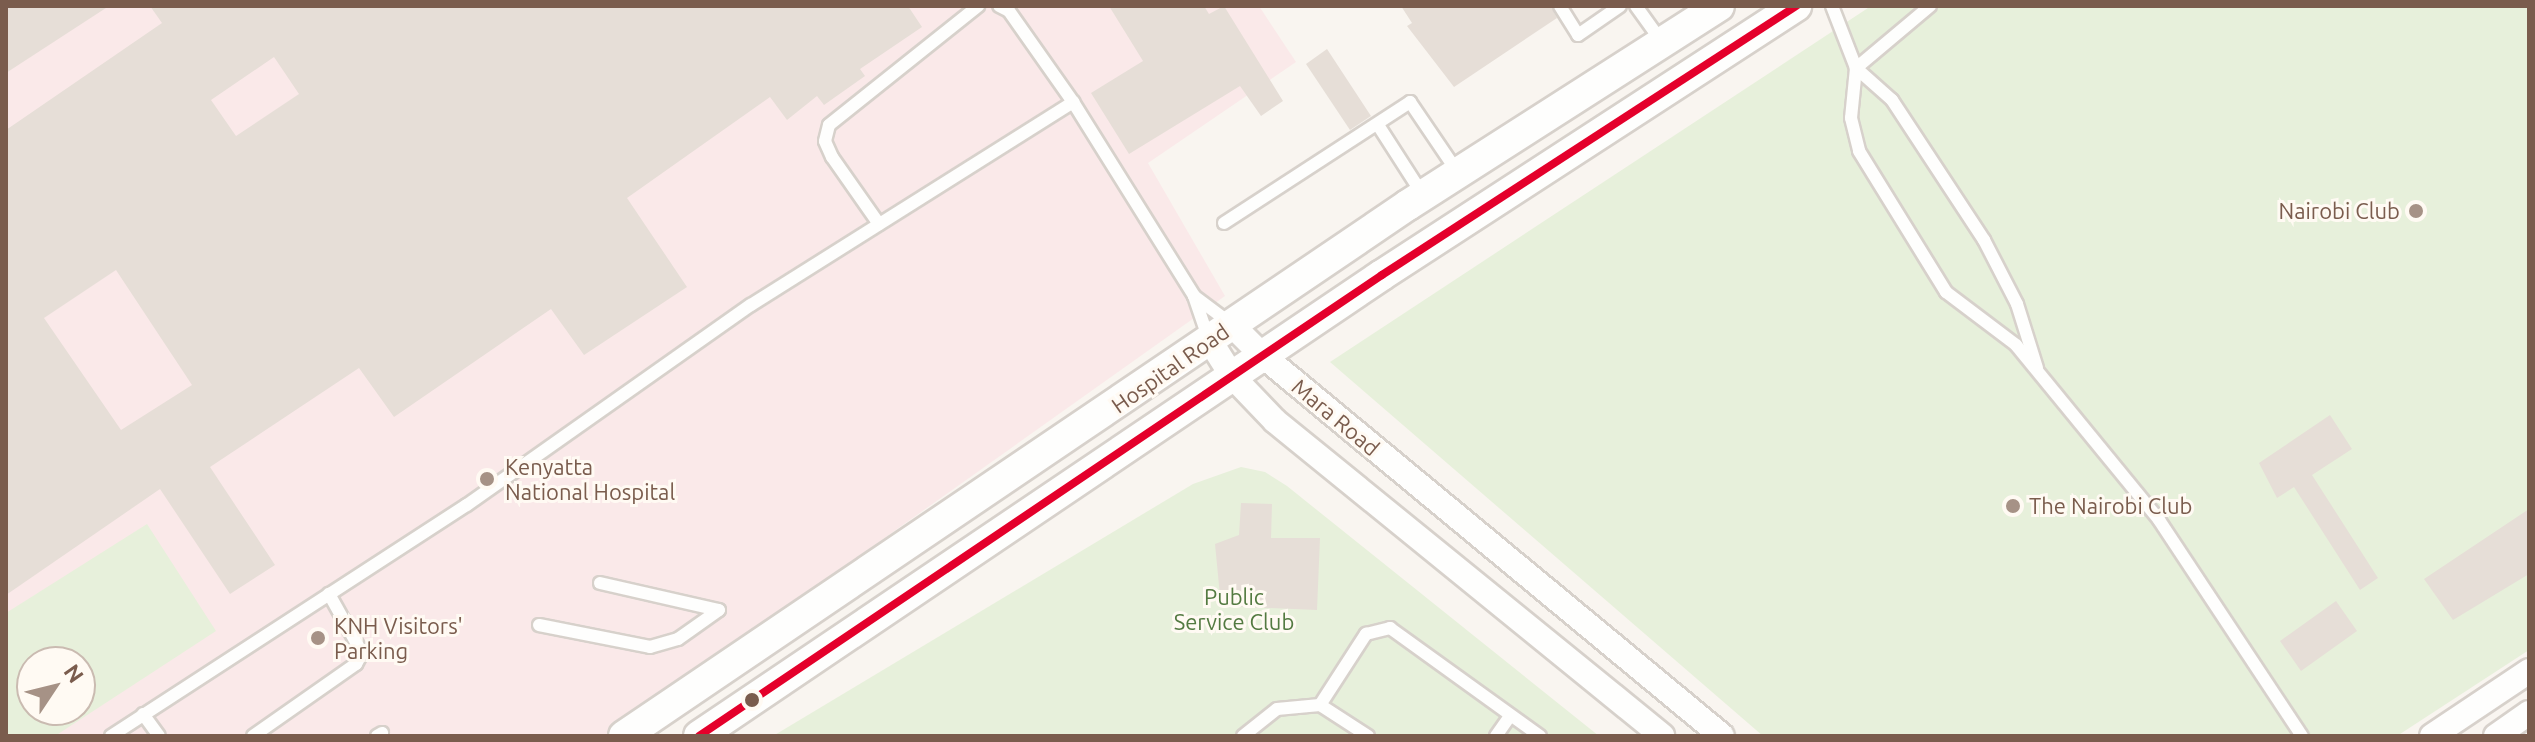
<!DOCTYPE html>
<html>
<head>
<meta charset="utf-8">
<style>
	body { margin:0 }
	#map { position:relative; width:2535px; height:742px; overflow:hidden; background:#f9f5f0; font-family:Ubuntu,sans-serif }
	div>[style] { position:absolute }
	[style*='--x'] { left:calc(var(--x)*1px); top:calc(var(--y)*1px); width:calc(var(--w)*1px); rotate:calc(var(--a)*1deg) }
	.medical>* { inset:0; background:#fae9e9 }
	.green>* { inset:0; background:#e7f0db }
	.building>* { inset:0; background:#e6ded7 }
	.roads { filter:drop-shadow(2px 0 #d7d1cb) drop-shadow(-2px 0 #d7d1cb) drop-shadow(0 2px #d7d1cb) drop-shadow(0 -2px #d7d1cb) }
	.service>* { height:12px; margin:-6px; padding:0 6px; transform-origin:6px; border-radius:6px; background:#fefefd }
	.minor>* { height:24px; margin:-12px; padding:0 12px; transform-origin:12px; border-radius:12px; background:#fefefd }
	.tertiary>* { height:30px; margin:-15px; padding:0 15px; transform-origin:15px; border-radius:15px; background:#fefefd }
	.bus-1>* { height:8px; margin:-4px; padding:0 4px; transform-origin:4px; border-radius:4px; background:#e4002b }
	.dots>* { width:22px; height:22px; translate:-50% -50%; box-sizing:border-box; border:4px solid #fffaf3; border-radius:50% }
	span { translate:-50% -50%; white-space:nowrap; text-align:center; line-height:1.15; -webkit-text-stroke:6px #fffaf3; paint-order:stroke }
	.poi-label { font-size:22px; color:#7a5c4d }
	.right { translate:-100% -50%; text-align:right }
	.left { translate:0 -50%; text-align:left }
	.street-label { font-size:22px; color:#7a5c4d }
	.park-label { font-size:22px; color:#537a41 }
	.frame { position:absolute; inset:0; border:8px solid #7a5c4d; pointer-events:none }
	.north { position:absolute; left:16px; top:646px; width:80px; height:80px; box-sizing:border-box; background:#fffaf3; border:2px solid #cabbb1; border-radius:50%; rotate:55deg; font-size:22px; font-weight:700; line-height:32px; text-align:center; color:#7a5c4d }
	.north::after { content:''; display:block; margin:auto; width:28px; height:36px; background:#a69286; clip-path:polygon(50% 0,100% 100%,50% 72%,0 100%) }
</style>
</head>
<body>
<div id="map">
	<div class="medical">
		<i style="clip-path:polygon(evenodd,6px 6px,1259px 6px,1296px 62px,1148px 163px,1225px 296px,606px 736px,6px 736px,6px 6px,32px 662px,80px 662px,80px 710px,32px 710px,32px 662px)"></i>
	</div>
	<div class="green">
		<i style="clip-path:polygon(1871px 6px,2529px 6px,2529px 650px,2397px 736px,1763px 736px,1330px 362px)"></i>
		<i style="clip-path:polygon(1241px 467px,1265px 472px,1287px 486px,1599px 736px,773px 736px,1193px 484px)"></i>
		<i style="clip-path:polygon(evenodd,147px 524px,216px 631px,55px 736px,6px 736px,6px 613px,147px 524px,32px 662px,80px 662px,80px 710px,32px 710px,32px 662px)"></i>
	</div>
	<div class="building">
		<i style="clip-path:polygon(6px 6px,109px 6px,6px 73px)"></i>
		<i style="clip-path:polygon(evenodd,150px 6px,908px 6px,922px 27px,860px 69px,865px 76px,824px 105px,817px 96px,787px 120px,770px 97px,627px 198px,687px 287px,584px 355px,551px 309px,394px 417px,359px 368px,210px 467px,275px 565px,230px 594px,160px 489px,6px 595px,6px 130px,162px 23px,150px 6px,274px 57px,299px 94px,236px 136px,211px 100px,274px 57px,150px 6px,116px 270px,192px 385px,121px 430px,44px 318px,116px 270px)"></i>
		<i style="clip-path:polygon(1109px 6px,1204px 6px,1209px 14px,1224px 6px,1283px 101px,1261px 116px,1240px 86px,1129px 154px,1091px 93px,1143px 61px)"></i>
		<i style="clip-path:polygon(1401px 6px,1551px 6px,1557px 18px,1454px 87px,1407px 26px,1412px 23px)"></i>
		<i style="clip-path:polygon(1327px 49px,1371px 116px,1350px 130px,1306px 64px)"></i>
		<i style="clip-path:polygon(2330px 415px,2352px 449px,2312px 475px,2378px 578px,2360px 590px,2294px 487px,2277px 498px,2259px 463px)"></i>
		<i style="clip-path:polygon(1241px 503px,1272px 504px,1271px 538px,1320px 538px,1317px 610px,1221px 606px,1215px 544px,1239px 535px)"></i>
		<i style="clip-path:polygon(2529px 509px,2529px 574px,2453px 620px,2424px 579px)"></i>
		<i style="clip-path:polygon(2336px 601px,2357px 631px,2301px 671px,2280px 641px)"></i>
	</div>
	<div class="roads">
		<div class="service">
			<i style="--x:1560;--y:6;--w:34;--a:58"></i>
			<i style="--x:1578;--y:35;--w:51;--a:-34.6"></i>
			<i style="--x:1636;--y:6;--w:44;--a:54.2"></i>
			<i style="--x:1832;--y:6;--w:66;--a:68.8"></i>
			<i style="--x:1856;--y:68;--w:48;--a:41.6"></i>
			<i style="--x:1892;--y:100;--w:168;--a:56.7"></i>
			<i style="--x:1984;--y:240;--w:72;--a:62.7"></i>
			<i style="--x:2017;--y:304;--w:67;--a:72.6"></i>
			<i style="--x:1930;--y:6;--w:97;--a:140"></i>
			<i style="--x:1856;--y:68;--w:50;--a:95.7"></i>
			<i style="--x:1851;--y:118;--w:34;--a:76"></i>
			<i style="--x:1859;--y:151;--w:166;--a:58.3"></i>
			<i style="--x:1946;--y:292;--w:88;--a:37.1"></i>
			<i style="--x:2016;--y:345;--w:226;--a:50.7"></i>
			<i style="--x:2159;--y:520;--w:259;--a:56.5"></i>
			<i style="--x:1073;--y:102;--w:229;--a:58"></i>
			<i style="--x:1194;--y:296;--w:43;--a:71.1"></i>
			<i style="--x:1378;--y:125;--w:83;--a:57.3"></i>
			<i style="--x:1224;--y:223;--w:222;--a:-33"></i>
			<i style="--x:1410;--y:102;--w:86;--a:55.9"></i>
			<i style="--x:879;--y:224;--w:82;--a:-125"></i>
			<i style="--x:832;--y:157;--w:17;--a:-114"></i>
			<i style="--x:825;--y:141;--w:16;--a:-76"></i>
			<i style="--x:829;--y:125;--w:191;--a:-38.6"></i>
			<i style="--x:1194;--y:296;--w:45;--a:36.9"></i>
			<i style="--x:600;--y:583;--w:122;--a:12.8"></i>
			<i style="--x:539;--y:625;--w:113;--a:11.2"></i>
			<i style="--x:650;--y:647;--w:29;--a:-16"></i>
			<i style="--x:678;--y:639;--w:50;--a:-35.3"></i>
			<i style="--x:143;--y:714;--w:27;--a:54"></i>
			<i style="--x:111;--y:736;--w:424;--a:-33"></i>
			<i style="--x:467;--y:505;--w:347;--a:-35.2"></i>
			<i style="--x:751;--y:305;--w:381;--a:-32.2"></i>
			<i style="--x:1073;--y:102;--w:111;--a:-125.1"></i>
			<i style="--x:1009;--y:11;--w:11;--a:-153"></i>
			<i style="--x:253;--y:736;--w:126;--a:-35"></i>
			<i style="--x:356;--y:664;--w:13;--a:-61"></i>
			<i style="--x:362;--y:653;--w:68;--a:-119.2"></i>
			<i style="--x:377;--y:736;--w:6;--a:-31"></i>
			<i style="--x:1243;--y:736;--w:43;--a:-38.5"></i>
			<i style="--x:1277;--y:709;--w:43;--a:-5.3"></i>
			<i style="--x:1368;--y:736;--w:57;--a:-147.1"></i>
			<i style="--x:1320;--y:705;--w:85;--a:-57.1"></i>
			<i style="--x:1366;--y:634;--w:25;--a:-14"></i>
			<i style="--x:1390;--y:628;--w:185;--a:35.8"></i>
			<i style="--x:1496;--y:736;--w:24;--a:-55"></i>
		</div>
		<div class="minor">
			<i style="--x:1232;--y:325;--w:42;--a:45"></i>
			<i style="--x:1262;--y:355;--w:597;--a:39.63"></i>
			<i style="--x:1210;--y:341;--w:41;--a:57.8"></i>
			<i style="--x:1232;--y:376;--w:62;--a:46.3"></i>
			<i style="--x:1275;--y:421;--w:499;--a:39.1"></i>
			<i style="--x:2432;--y:736;--w:117;--a:-33.8"></i>
			<i style="--x:2496;--y:736;--w:40;--a:-34.9"></i>
		</div>
		<div class="tertiary">
			<i style="--x:624;--y:736;--w:947;--a:-34.11"></i>
			<i style="--x:1408;--y:205;--w:369;--a:-32.6"></i>
			<i style="--x:699;--y:736;--w:824;--a:-34.02"></i>
			<i style="--x:1382;--y:275;--w:494;--a:-33"></i>
		</div>
	</div>
	<div class="bus-1">
		<i style="--x:699;--y:736;--w:824;--a:-34.02"></i>
		<i style="--x:1382;--y:275;--w:494;--a:-33"></i>
	</div>
	<div class="dots">
		<i style="left:2416px;top:211px;background:#a69286"></i>
		<i style="left:487px;top:479px;background:#a69286"></i>
		<i style="left:2013px;top:506px;background:#a69286"></i>
		<i style="left:318px;top:638px;background:#a69286"></i>
		<i style="left:752px;top:700px;background:#7a5c4d"></i>
	</div>
	<div class="poi-label">
		<span class="right" style="left:2400px;top:211px">Nairobi Club</span>
		<span class="left" style="left:505px;top:479px">Kenyatta<br>National Hospital</span>
		<span class="left" style="left:2029px;top:506px">The Nairobi Club</span>
		<span class="left" style="left:334px;top:638px">KNH Visitors'<br>Parking</span>
	</div>
	<div class="street-label">
		<span style="left:1170px;top:368px;rotate:-35deg">Hospital Road</span>
		<span style="left:1336px;top:417px;rotate:40deg">Mara Road</span>
	</div>
	<div class="park-label">
		<span style="left:1234px;top:609px">Public<br>Service Club</span>
	</div>
	<div class="frame"></div>
	<div class="north">N</div>
</div>
</body>
</html>
